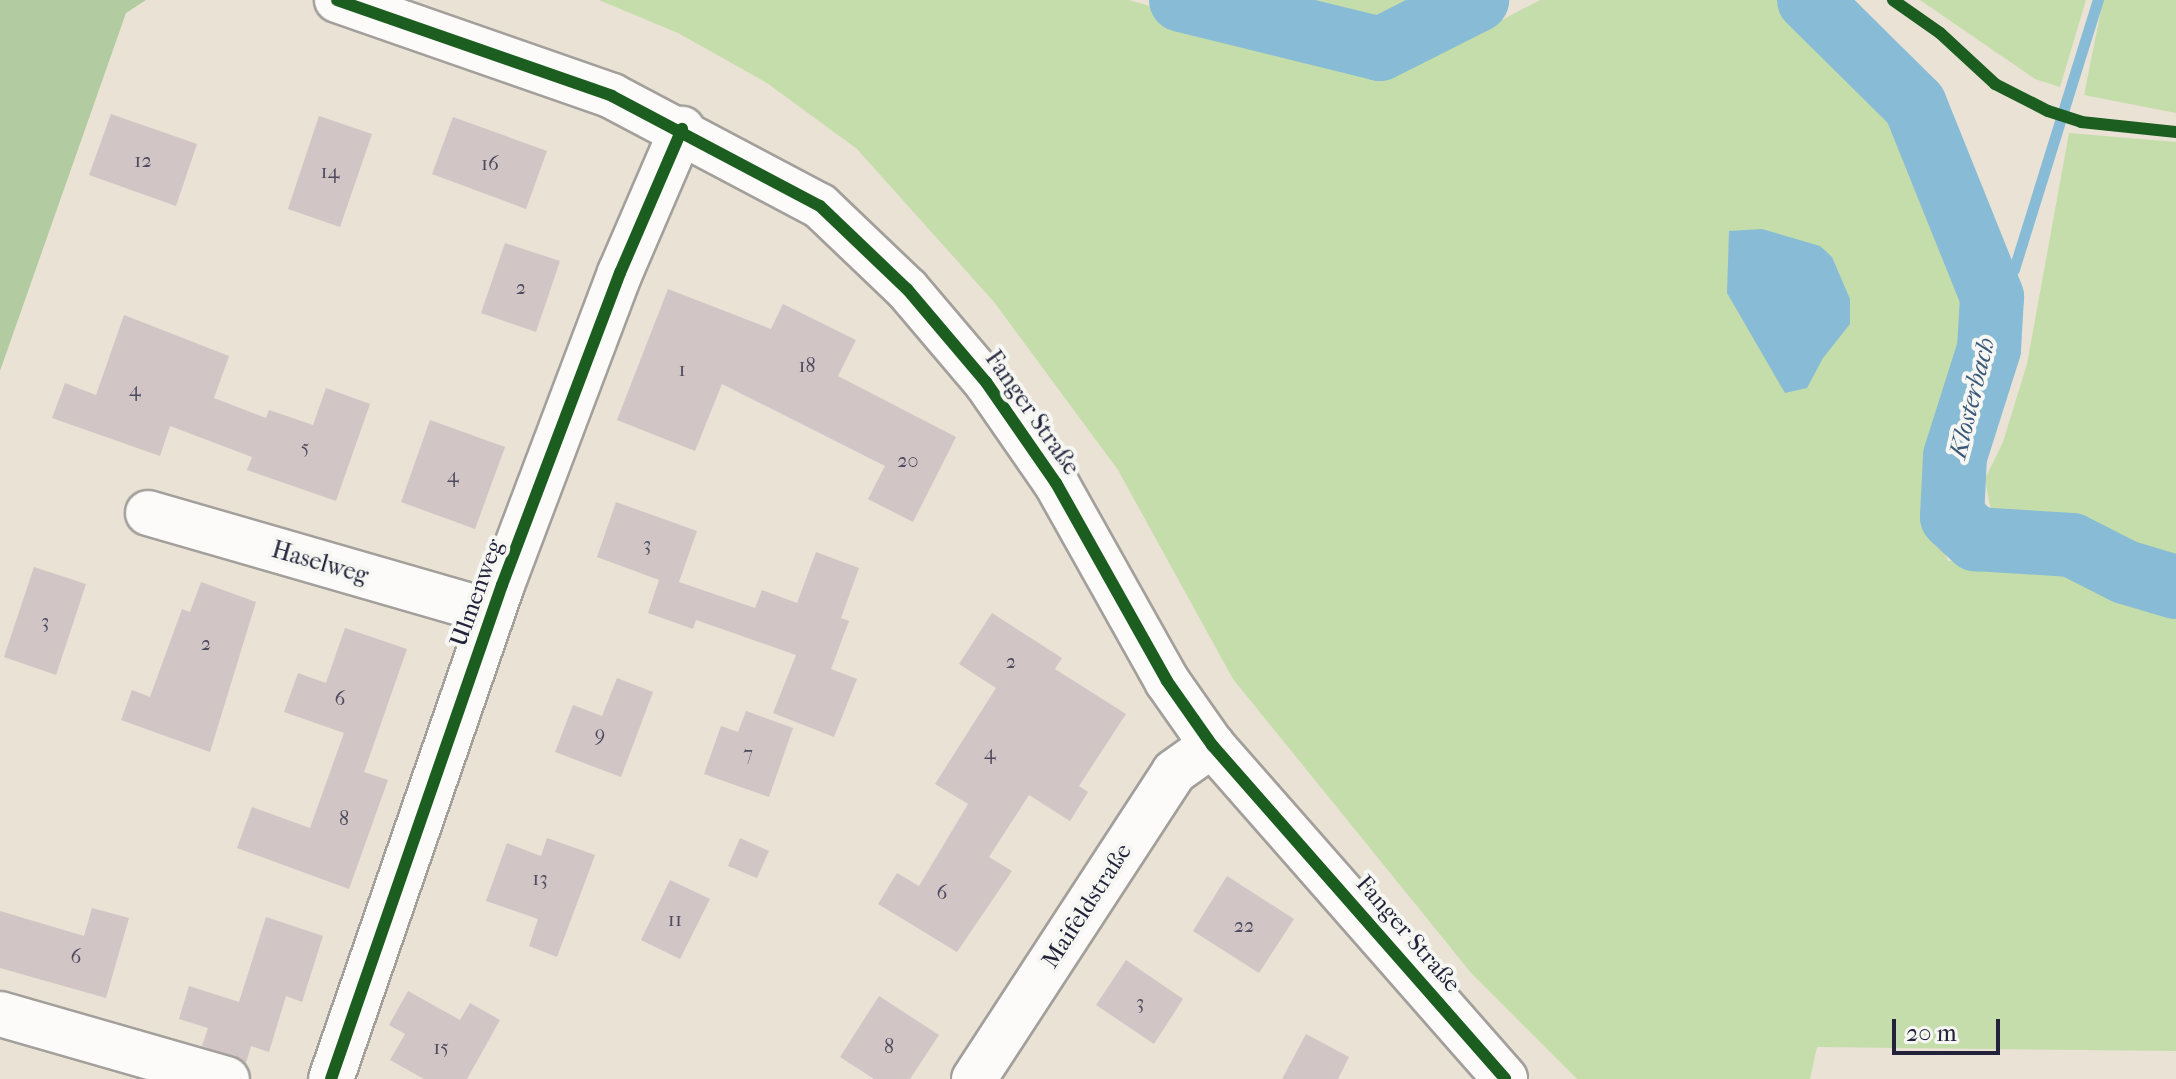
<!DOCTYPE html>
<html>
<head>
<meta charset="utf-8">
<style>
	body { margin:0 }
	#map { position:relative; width:2176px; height:1079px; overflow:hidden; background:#e9e2d5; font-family:"IM FELL French Canon",serif }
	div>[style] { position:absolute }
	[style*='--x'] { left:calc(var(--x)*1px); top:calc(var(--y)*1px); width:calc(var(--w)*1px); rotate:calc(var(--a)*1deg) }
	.green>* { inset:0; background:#c5ddaa }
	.forest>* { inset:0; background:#b3cba0 }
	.water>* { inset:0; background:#88bbd6 }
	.stream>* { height:11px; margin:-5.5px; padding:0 5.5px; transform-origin:5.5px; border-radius:5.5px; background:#88bbd6 }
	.river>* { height:64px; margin:-32px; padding:0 32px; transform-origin:32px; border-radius:32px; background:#88bbd6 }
	.building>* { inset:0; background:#d2c5c6 }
	.roads { filter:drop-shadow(2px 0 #a39f9b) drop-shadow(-2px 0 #a39f9b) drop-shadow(0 2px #a39f9b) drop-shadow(0 -2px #a39f9b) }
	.minor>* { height:44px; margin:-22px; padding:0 22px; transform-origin:22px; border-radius:22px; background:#fcfbf9 }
	.cycleway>* { height:12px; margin:-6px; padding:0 6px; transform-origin:6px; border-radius:6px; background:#1b5e20 }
	span { translate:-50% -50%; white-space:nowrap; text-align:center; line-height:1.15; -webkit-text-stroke:8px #f6f6f2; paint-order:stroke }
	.number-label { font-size:20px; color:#4e4b5e }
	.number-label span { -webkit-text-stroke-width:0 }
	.street-label { font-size:24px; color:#22223b }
	.water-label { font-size:26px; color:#3a5879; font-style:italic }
	.scale { position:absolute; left:1892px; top:1019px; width:108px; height:36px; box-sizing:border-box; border:4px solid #22223b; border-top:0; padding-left:10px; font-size:24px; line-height:28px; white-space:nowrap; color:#22223b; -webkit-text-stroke:6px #f6f6f2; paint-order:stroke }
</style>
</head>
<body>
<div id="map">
	<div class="green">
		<i style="clip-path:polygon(599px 0,1129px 0,1235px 31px,1388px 65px,1422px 62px,1540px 0,1788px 0,1820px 25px,1907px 118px,1955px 236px,1975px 354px,1932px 485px,1935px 528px,1948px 561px,2000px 559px,2062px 570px,2176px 605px,2176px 1051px,1817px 1047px,1810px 1079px,1577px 1079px,1472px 974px,1233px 679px,1118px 470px,994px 302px,857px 149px,767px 83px,678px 33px)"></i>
		<i style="clip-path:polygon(1267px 0,1419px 0,1373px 20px)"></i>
		<i style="clip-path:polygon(1920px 0,2086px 0,2060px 87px,2035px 79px)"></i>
		<i style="clip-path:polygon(2103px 0,2176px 0,2176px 113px,2084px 95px)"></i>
		<i style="clip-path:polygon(2069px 133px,2176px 142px,2176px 574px,2090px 543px,1993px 522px,1985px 479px,2003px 442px,2027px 364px)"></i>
	</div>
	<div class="forest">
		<i style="clip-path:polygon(0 0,146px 0,126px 13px,0 371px)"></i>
	</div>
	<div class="water">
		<i style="clip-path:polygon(1762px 229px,1820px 246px,1832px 257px,1850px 299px,1850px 324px,1823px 358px,1807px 388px,1785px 393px,1727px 293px,1729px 231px)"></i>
	</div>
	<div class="stream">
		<i style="--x:1992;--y:297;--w:36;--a:-52"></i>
		<i style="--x:2014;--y:269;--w:282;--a:-72.7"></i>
	</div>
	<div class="river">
		<i style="--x:1181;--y:0;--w:205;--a:13.8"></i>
		<i style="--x:1380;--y:49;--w:109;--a:-26.8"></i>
		<i style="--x:1809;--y:0;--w:149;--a:44.7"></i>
		<i style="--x:1915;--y:105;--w:207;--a:68.1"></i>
		<i style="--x:1992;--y:297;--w:52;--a:93.3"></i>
		<i style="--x:1989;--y:349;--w:112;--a:107.6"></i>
		<i style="--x:1955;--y:456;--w:61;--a:92.8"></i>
		<i style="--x:1952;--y:517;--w:33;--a:43"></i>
		<i style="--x:1976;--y:539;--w:96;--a:3.6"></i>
		<i style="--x:2072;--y:545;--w:59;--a:27"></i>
		<i style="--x:2125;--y:572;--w:53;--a:16.4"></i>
	</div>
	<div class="building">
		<i style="clip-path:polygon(111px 114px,197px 144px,176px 206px,89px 175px)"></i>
		<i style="clip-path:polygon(319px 116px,372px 134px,340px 227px,288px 209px)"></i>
		<i style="clip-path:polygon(453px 117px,547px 151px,526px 209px,432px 174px)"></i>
		<i style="clip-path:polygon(505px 243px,560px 261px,536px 332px,481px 313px)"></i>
		<i style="clip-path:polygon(668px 289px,771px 329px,783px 304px,856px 340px,838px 376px,956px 437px,913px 522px,868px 499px,885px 466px,722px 384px,695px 451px,617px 420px)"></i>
		<i style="clip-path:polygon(124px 315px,229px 356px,214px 398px,266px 418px,269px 410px,313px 425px,326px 388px,370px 404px,336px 501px,247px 470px,252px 457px,170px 426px,160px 456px,52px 418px,65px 383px,96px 395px)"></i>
		<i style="clip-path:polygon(430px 420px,505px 447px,475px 529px,401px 502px)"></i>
		<i style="clip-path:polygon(616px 502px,697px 531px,679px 582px,755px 608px,762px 590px,797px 603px,816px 552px,859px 568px,841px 618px,849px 621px,831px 669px,857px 679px,834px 737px,773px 713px,796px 655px,696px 620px,693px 629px,648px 613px,659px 580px,597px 557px)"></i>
		<i style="clip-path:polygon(34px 567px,86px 584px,56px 675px,4px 657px)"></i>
		<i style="clip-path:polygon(201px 582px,256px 602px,210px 752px,121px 720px,132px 690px,150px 697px,182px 609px,190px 612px)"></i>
		<i style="clip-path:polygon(992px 613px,1062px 658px,1055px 669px,1126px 714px,1079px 786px,1088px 792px,1070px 821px,1029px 795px,989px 857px,1012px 871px,957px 952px,878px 904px,897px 873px,919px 886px,968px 804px,935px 784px,996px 688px,959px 664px)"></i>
		<i style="clip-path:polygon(345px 628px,407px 649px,364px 772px,388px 780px,349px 889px,237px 848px,252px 807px,310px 828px,344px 733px,284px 712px,298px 673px,326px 683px)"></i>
		<i style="clip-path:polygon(617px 678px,653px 692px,621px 777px,555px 752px,573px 705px,602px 716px)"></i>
		<i style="clip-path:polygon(746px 711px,793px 728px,769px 797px,704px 774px,721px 726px,738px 732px)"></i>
		<i style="clip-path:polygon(547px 838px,595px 855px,557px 957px,529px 946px,538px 919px,486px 901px,507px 843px,541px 856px)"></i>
		<i style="clip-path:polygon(740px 838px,769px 851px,757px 878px,728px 866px)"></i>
		<i style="clip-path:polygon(1227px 876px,1294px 919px,1259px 973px,1193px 931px)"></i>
		<i style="clip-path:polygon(670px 880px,710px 899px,680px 959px,641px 940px)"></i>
		<i style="clip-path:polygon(92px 908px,129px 918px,106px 998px,0 968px,0 911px,84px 936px)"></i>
		<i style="clip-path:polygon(266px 917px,323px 936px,302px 1002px,286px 996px,269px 1052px,251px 1046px,246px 1063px,202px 1046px,208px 1028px,179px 1019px,189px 986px,239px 1002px)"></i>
		<i style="clip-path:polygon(1126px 960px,1183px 999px,1154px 1044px,1096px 1005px)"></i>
		<i style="clip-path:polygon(408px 991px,460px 1020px,470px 1003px,500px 1020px,467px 1079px,424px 1079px,390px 1060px,405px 1034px,389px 1025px)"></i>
		<i style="clip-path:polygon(879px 996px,939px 1035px,910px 1079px,874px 1079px,840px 1057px)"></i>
		<i style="clip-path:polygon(1306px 1034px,1349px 1057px,1338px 1079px,1282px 1079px)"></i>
	</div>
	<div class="roads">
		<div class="minor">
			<i style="--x:337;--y:0;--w:291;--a:19.2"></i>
			<i style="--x:612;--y:96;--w:235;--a:27.9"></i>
			<i style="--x:820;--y:206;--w:120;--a:43.7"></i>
			<i style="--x:907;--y:289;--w:122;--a:49.7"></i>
			<i style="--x:986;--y:382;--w:123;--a:55.3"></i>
			<i style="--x:1056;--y:483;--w:227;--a:60.7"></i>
			<i style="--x:1167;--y:681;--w:78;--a:54.9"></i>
			<i style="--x:1212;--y:745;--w:444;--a:48.7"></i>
			<i style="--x:148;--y:513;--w:358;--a:16.1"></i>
			<i style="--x:0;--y:1014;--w:236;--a:16"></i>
			<i style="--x:331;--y:1079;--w:523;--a:-70.91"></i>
			<i style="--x:502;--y:585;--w:334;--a:-69.3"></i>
			<i style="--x:620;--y:273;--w:157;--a:-66.7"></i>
			<i style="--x:974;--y:1079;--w:366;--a:-56.9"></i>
			<i style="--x:1174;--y:772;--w:47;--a:-35.4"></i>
		</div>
	</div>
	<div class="cycleway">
		<i style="--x:337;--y:0;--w:291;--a:19.2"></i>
		<i style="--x:612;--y:96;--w:235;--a:27.9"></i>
		<i style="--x:820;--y:206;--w:120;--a:43.7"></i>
		<i style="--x:907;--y:289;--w:122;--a:49.7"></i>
		<i style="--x:986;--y:382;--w:123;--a:55.3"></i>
		<i style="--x:1056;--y:483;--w:227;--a:60.7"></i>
		<i style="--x:1167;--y:681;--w:78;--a:54.9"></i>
		<i style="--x:1212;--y:745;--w:444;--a:48.7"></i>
		<i style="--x:1893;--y:0;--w:57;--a:35.1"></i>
		<i style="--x:1940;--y:33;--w:75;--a:42.8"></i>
		<i style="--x:1995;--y:84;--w:59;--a:27"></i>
		<i style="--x:2048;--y:111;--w:35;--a:18"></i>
		<i style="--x:2081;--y:122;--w:96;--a:6"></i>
		<i style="--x:331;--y:1079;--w:523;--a:-70.91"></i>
		<i style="--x:502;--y:585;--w:334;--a:-69.3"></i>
		<i style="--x:620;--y:273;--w:157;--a:-66.7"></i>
	</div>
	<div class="number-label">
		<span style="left:143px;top:160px">12</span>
		<span style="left:490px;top:163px">16</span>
		<span style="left:330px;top:171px">14</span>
		<span style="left:521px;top:287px">2</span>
		<span style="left:807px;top:365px">18</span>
		<span style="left:682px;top:369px">1</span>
		<span style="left:135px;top:389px">4</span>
		<span style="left:305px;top:447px">5</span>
		<span style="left:908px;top:460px">20</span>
		<span style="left:453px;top:475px">4</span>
		<span style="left:647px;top:544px">3</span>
		<span style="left:45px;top:621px">3</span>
		<span style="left:206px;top:643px">2</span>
		<span style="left:1011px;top:661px">2</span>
		<span style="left:340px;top:698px">6</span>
		<span style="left:600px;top:734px">9</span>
		<span style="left:990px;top:752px">4</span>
		<span style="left:748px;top:753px">7</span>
		<span style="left:344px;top:818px">8</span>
		<span style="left:540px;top:878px">13</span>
		<span style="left:942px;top:892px">6</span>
		<span style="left:675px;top:919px">11</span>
		<span style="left:1244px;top:925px">22</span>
		<span style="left:76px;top:956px">6</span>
		<span style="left:1140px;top:1002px">3</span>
		<span style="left:889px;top:1046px">8</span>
		<span style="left:441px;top:1047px">15</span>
	</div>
	<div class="street-label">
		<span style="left:1032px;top:413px;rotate:55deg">Fanger Straße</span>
		<span style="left:320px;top:563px;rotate:16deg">Haselweg</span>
		<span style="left:477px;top:593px;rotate:-70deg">Ulmenweg</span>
		<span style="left:1087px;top:906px;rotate:-57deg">Maifeldstraße</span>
		<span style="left:1408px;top:934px;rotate:49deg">Fanger Straße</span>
	</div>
	<div class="water-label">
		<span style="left:1972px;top:398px;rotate:-76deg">Klosterbach</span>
	</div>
	<div class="scale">20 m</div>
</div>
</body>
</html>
